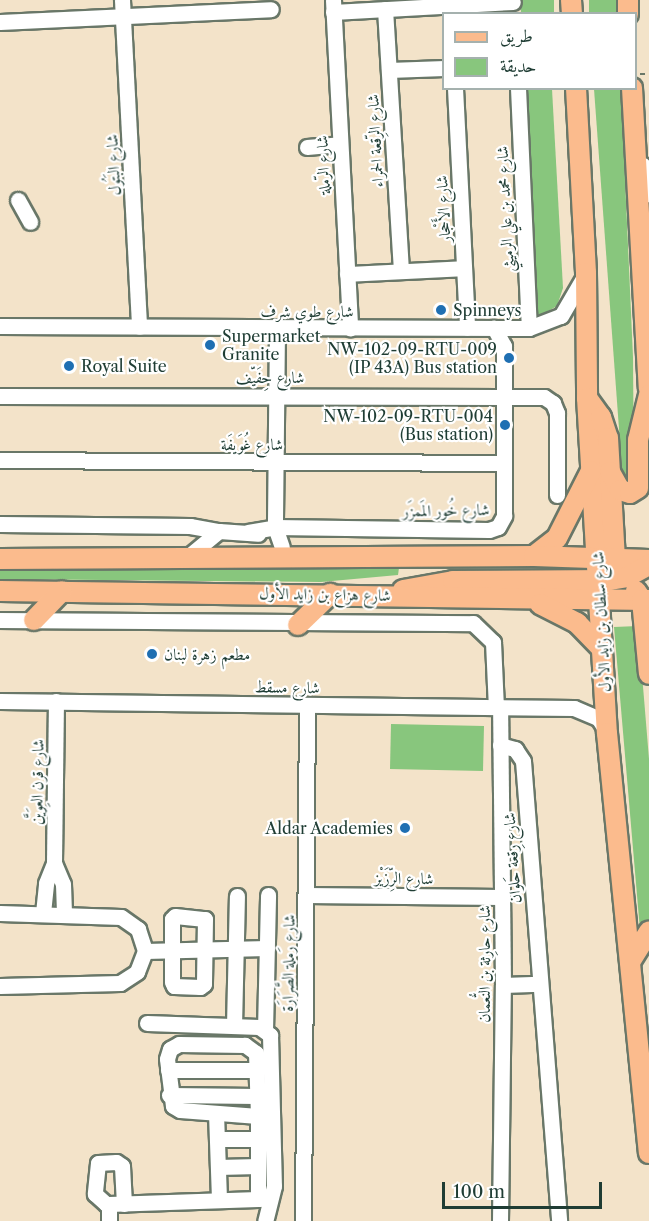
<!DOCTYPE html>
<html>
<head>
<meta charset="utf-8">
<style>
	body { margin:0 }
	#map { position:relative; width:649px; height:1221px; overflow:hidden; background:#f3e3c9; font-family:"Libre Caslon Text",Amiri,serif }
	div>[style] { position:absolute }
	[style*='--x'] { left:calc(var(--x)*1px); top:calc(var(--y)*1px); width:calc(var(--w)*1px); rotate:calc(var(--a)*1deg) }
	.green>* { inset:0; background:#88c67d }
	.path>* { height:2px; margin-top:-1px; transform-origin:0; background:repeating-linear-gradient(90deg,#697768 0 4.5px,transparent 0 9px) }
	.roads { filter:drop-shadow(2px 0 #697768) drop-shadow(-2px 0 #697768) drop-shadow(0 2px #697768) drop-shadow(0 -2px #697768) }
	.minor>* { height:15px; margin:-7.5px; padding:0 7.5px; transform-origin:7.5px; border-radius:7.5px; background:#fff }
	.major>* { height:20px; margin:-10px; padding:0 10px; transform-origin:10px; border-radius:10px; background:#fbbb8d }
	.dots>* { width:16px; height:16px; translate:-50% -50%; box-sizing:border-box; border:3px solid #fff; border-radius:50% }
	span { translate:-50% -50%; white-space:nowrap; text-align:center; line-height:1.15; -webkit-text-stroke:4.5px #fff; paint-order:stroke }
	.street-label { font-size:16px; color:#1f3d34 }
	.poi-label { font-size:16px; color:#1f3d34 }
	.left { translate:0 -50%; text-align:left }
	.right { translate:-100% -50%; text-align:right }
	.legend { position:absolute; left:442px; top:12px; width:195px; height:78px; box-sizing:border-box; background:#fff; border:2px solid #a5b1ae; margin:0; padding:8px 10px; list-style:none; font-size:18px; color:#1f3d34 }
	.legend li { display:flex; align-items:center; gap:12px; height:30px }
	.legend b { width:30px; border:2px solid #a5b1ae }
	.scale { position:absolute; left:442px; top:1182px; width:160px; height:27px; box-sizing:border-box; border:3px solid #1f3d34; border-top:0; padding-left:8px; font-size:18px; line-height:21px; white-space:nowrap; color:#1f3d34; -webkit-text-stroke:4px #fff; paint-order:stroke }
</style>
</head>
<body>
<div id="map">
	<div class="green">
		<i style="clip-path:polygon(520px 0,554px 0,554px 13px,521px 13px)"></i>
		<i style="clip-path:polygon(589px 0,617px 0,617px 13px,589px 13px)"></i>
		<i style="clip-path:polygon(524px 89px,552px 89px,563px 288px,557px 306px,538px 317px)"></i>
		<i style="clip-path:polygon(594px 89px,621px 89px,633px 357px,634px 485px,623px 483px)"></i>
		<i style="clip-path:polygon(0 568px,399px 568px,398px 575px,321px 582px,0 579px)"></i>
		<i style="clip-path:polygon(638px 626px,649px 759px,649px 926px,640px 930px,614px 627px)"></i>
		<i style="clip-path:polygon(391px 724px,484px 726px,483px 771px,390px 769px)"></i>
	</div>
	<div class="path">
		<i style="--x:640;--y:74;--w:9;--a:0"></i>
	</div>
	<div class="roads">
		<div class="minor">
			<i style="--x:122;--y:0;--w:327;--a:87"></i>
			<i style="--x:333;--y:0;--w:329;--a:87"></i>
			<i style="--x:385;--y:9;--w:262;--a:86.5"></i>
			<i style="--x:333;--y:12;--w:180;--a:-3.2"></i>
			<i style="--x:0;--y:22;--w:271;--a:-2.7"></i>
			<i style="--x:389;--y:70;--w:55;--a:-2.1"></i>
			<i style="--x:455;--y:88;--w:240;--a:87.1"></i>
			<i style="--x:518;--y:88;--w:240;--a:87.4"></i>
			<i style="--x:307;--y:147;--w:33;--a:-5"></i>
			<i style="--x:643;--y:165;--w:30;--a:78"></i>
			<i style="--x:18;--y:200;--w:25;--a:61"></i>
			<i style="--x:347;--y:274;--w:117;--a:-2.9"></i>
			<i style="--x:0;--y:326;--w:529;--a:0.22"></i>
			<i style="--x:529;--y:328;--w:34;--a:-21"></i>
			<i style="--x:561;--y:316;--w:48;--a:-59.7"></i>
			<i style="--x:277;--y:329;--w:198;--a:90.6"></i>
			<i style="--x:275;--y:527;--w:21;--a:71"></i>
			<i style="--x:0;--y:396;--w:544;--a:0.11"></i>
			<i style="--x:544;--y:397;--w:11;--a:34"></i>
			<i style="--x:553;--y:403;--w:11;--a:68"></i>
			<i style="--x:557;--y:413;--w:82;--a:90"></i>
			<i style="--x:0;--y:460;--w:504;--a:0.34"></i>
			<i style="--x:0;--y:524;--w:190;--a:0.6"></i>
			<i style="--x:190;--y:526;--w:29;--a:10"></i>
			<i style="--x:248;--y:532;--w:27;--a:-10"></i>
			<i style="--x:275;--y:527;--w:214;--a:0.8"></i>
			<i style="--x:489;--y:530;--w:9;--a:-18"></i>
			<i style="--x:498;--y:527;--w:13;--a:-61"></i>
			<i style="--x:504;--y:516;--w:170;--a:-90"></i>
			<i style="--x:504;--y:346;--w:21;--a:-119"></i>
			<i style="--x:185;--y:559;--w:44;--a:-39.5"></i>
			<i style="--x:219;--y:531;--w:39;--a:4"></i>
			<i style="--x:0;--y:620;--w:473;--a:0.4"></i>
			<i style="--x:473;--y:623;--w:28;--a:44"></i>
			<i style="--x:493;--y:642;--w:65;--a:87.4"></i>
			<i style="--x:0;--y:701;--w:574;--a:0.7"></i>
			<i style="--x:574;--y:708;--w:26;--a:23"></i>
			<i style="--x:598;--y:718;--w:17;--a:57"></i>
			<i style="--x:500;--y:745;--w:16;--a:15"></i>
			<i style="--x:515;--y:749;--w:14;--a:56"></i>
			<i style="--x:523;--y:761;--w:461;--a:85.5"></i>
			<i style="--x:54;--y:863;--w:23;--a:67"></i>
			<i style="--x:63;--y:884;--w:29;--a:88"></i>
			<i style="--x:306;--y:895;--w:195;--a:0.6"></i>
			<i style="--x:0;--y:913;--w:121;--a:1.9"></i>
			<i style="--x:121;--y:917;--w:21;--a:35"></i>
			<i style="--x:138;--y:929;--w:23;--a:72"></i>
			<i style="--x:145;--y:951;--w:22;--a:111"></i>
			<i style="--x:137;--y:972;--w:20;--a:147"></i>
			<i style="--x:120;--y:983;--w:120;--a:178.6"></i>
			<i style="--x:43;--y:913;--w:30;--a:-84"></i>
			<i style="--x:46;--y:883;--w:22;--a:-68"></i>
			<i style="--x:54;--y:863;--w:162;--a:-89.3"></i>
			<i style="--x:175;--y:916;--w:30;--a:6"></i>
			<i style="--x:205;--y:919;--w:65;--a:90.9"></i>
			<i style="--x:204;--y:984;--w:5;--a:143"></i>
			<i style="--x:200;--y:987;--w:26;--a:-178"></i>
			<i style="--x:174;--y:986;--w:4;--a:-117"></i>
			<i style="--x:172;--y:982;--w:63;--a:-90"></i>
			<i style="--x:172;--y:919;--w:4;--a:-45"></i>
			<i style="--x:145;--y:951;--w:122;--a:-1.4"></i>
			<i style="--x:503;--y:985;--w:36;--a:-2"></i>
			<i style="--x:147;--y:1023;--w:112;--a:2"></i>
			<i style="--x:259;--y:1027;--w:14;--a:36"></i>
			<i style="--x:270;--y:1035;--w:151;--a:88.5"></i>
			<i style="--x:274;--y:1186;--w:36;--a:104"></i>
			<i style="--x:234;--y:1026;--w:130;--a:-88.7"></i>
			<i style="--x:265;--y:1030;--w:135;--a:-88.7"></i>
			<i style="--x:168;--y:1070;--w:89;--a:0"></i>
			<i style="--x:169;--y:1095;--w:88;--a:0.7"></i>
			<i style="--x:216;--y:1113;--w:87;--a:88"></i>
			<i style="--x:217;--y:1139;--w:41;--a:0"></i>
			<i style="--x:218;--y:1167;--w:40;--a:-1.4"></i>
			<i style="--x:258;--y:1199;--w:83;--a:-90"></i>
			<i style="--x:258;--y:1116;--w:63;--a:-91.8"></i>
			<i style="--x:256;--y:1053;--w:14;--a:-144"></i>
			<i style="--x:245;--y:1045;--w:66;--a:-179.1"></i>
			<i style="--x:179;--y:1044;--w:10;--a:151"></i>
			<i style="--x:170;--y:1049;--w:10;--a:107"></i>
			<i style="--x:167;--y:1059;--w:47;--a:82.7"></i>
			<i style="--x:173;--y:1106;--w:8;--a:30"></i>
			<i style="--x:180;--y:1110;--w:78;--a:4.4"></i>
			<i style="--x:124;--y:1204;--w:38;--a:-93"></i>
			<i style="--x:122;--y:1166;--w:7;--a:-146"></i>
			<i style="--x:116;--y:1162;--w:18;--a:177"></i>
			<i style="--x:98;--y:1163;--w:31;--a:96"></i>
			<i style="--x:95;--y:1194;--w:15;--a:42"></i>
			<i style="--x:106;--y:1204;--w:3;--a:0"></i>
			<i style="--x:109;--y:1204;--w:149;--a:-1.9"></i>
			<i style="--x:258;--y:1199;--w:8;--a:-7"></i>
			<i style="--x:109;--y:1221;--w:17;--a:-90"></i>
			<i style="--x:303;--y:1221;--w:516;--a:-89.56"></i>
			<i style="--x:500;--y:1221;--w:236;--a:-89.3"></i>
			<i style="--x:503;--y:985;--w:278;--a:-90.6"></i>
		</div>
		<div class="major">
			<i style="--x:571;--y:0;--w:14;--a:86"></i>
			<i style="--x:628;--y:0;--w:14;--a:90"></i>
			<i style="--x:576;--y:88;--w:185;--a:86.9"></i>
			<i style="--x:586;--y:273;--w:125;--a:89.5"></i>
			<i style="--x:587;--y:398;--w:336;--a:86.6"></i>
			<i style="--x:607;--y:733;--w:422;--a:84.3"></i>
			<i style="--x:632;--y:88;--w:301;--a:86.8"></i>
			<i style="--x:587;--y:398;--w:24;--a:54"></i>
			<i style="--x:601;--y:417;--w:22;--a:72"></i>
			<i style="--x:608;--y:438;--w:121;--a:86.7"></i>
			<i style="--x:615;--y:559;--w:14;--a:60"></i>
			<i style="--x:610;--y:472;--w:21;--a:61"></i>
			<i style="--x:620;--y:490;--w:10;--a:17"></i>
			<i style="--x:630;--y:493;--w:9;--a:-32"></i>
			<i style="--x:638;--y:488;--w:48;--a:-90"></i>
			<i style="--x:638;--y:440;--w:46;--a:-76.3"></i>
			<i style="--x:534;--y:556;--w:29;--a:-38"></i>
			<i style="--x:557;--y:538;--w:75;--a:-63.1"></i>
			<i style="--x:0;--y:559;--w:534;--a:-0.32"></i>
			<i style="--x:534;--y:556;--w:115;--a:2"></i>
			<i style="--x:403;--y:590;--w:51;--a:-10.2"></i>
			<i style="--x:453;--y:581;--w:157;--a:-0.4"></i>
			<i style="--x:610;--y:580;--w:17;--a:-10"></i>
			<i style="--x:627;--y:577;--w:25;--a:-29"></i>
			<i style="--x:0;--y:591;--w:649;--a:0.79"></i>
			<i style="--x:636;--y:591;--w:11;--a:56"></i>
			<i style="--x:642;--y:600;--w:74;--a:84.6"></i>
			<i style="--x:540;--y:604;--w:42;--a:27.2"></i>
			<i style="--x:577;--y:623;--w:36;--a:46"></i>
			<i style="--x:34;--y:620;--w:40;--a:-46"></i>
			<i style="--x:298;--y:625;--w:45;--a:-44.1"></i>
			<i style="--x:630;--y:962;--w:36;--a:-58"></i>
		</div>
	</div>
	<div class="dots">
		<i style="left:441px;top:310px;background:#1f6fb2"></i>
		<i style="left:210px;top:345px;background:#1f6fb2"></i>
		<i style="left:509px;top:358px;background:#1f6fb2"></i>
		<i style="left:69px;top:366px;background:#1f6fb2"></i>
		<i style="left:505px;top:425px;background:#1f6fb2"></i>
		<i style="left:152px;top:654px;background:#1f6fb2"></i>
		<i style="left:405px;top:828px;background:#1f6fb2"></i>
	</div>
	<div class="street-label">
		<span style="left:375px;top:141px;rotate:-93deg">شارع الرِّقعة الحمراء</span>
		<span style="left:113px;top:165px;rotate:-93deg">شارع البَتُول</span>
		<span style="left:323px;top:165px;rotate:-93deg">شارع الرّملة</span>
		<span style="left:443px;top:209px;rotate:-93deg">شارع الأَحْجار</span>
		<span style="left:505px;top:209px;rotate:-93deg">شارع محمد بن علي الرميثي</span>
		<span style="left:307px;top:311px">شارع طوي شرف</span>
		<span style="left:270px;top:377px">شارع حِفَيّف</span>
		<span style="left:252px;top:444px">شارع غُوَيفَة</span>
		<span style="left:446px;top:510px;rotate:-1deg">شارع خُور المَمزَر</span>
		<span style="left:325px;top:594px;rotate:1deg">شارع هزاع بن زايد الأول</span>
		<span style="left:601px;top:622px;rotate:-93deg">شارع سلطان بن زايد الأول</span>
		<span style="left:287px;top:687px;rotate:1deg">شارع مسقط</span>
		<span style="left:37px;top:782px;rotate:-89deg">شارع قرن العِوَيَّن</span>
		<span style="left:512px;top:858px;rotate:-94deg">شارع رِقعة حَلوان</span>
		<span style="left:404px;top:878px;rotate:1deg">شارع الرِّزَيْز</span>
		<span style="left:288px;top:963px;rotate:-89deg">شارع رَملة الصَّرَارَة</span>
		<span style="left:484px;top:964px;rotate:-90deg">شارع حارِثة بن النُّعمان</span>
	</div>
	<div class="poi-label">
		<span class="left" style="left:453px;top:310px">Spinneys</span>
		<span class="left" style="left:222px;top:345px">Supermarket<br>Granite</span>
		<span class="right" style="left:497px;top:358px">NW-102-09-RTU-009<br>(IP 43A) Bus station</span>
		<span class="left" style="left:81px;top:366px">Royal Suite</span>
		<span class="right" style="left:493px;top:425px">NW-102-09-RTU-004<br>(Bus station)</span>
		<span class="left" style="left:164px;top:654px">مطعم زهرة لبنان</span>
		<span class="right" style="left:393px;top:828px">Aldar Academies</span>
	</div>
	<ul class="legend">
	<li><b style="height:8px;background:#fbbb8d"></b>طريق</li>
	<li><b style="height:16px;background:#88c67d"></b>حديقة</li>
	</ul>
	<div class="scale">100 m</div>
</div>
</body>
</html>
